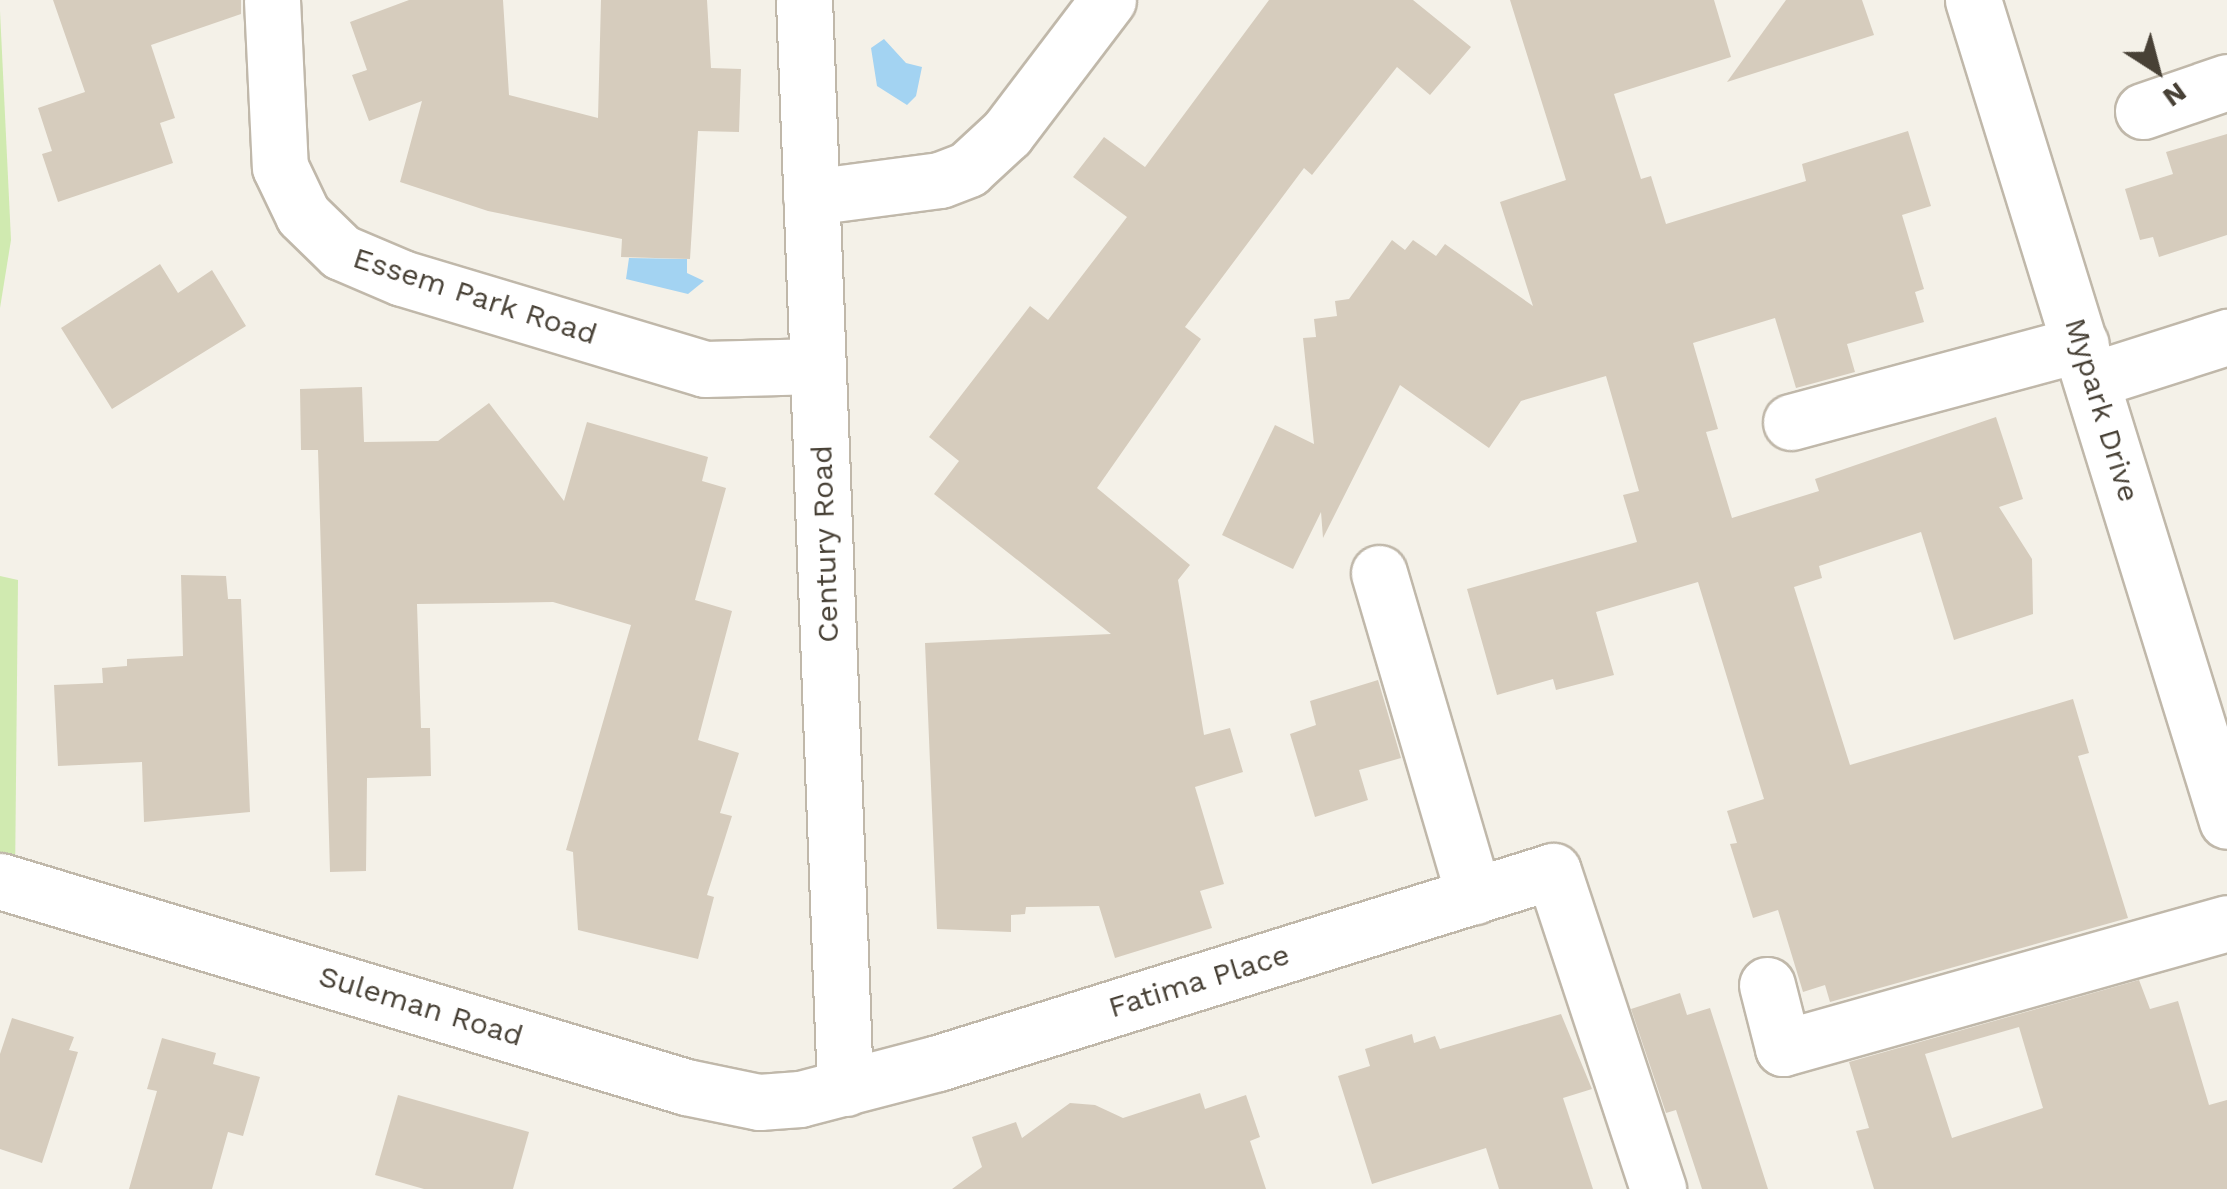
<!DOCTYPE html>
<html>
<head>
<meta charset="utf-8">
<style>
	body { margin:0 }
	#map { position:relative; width:2227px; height:1189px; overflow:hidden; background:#f4f1e8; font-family:"Work Sans",sans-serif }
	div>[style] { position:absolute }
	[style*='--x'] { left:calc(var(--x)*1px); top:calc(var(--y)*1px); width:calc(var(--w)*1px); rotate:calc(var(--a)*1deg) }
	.green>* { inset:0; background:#d0eab0 }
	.water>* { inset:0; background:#a3d3f2 }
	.building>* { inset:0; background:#d6ccbd }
	.roads { filter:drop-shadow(2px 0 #c0b8aa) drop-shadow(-2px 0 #c0b8aa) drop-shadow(0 2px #c0b8aa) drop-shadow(0 -2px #c0b8aa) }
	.minor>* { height:55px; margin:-27.5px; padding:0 27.5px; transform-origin:27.5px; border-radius:27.5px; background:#fff }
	span { translate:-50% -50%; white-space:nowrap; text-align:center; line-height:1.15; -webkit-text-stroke:8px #fff; paint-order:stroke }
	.street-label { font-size:30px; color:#484136 }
	.north { position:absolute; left:2107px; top:20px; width:100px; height:100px; -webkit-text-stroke:8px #fff; paint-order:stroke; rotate:144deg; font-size:28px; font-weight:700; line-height:40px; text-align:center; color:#484136 }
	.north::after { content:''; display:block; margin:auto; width:35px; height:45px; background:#484136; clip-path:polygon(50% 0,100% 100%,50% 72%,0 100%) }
</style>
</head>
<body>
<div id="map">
	<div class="green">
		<i style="clip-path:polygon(0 11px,11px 240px,0 308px)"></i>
		<i style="clip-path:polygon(0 576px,18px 580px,15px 880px,0 876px)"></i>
	</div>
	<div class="water">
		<i style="clip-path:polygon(884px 39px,906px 63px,922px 67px,916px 96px,907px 105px,877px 86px,871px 48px)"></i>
		<i style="clip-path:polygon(629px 258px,687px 259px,687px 273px,704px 281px,688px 294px,626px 279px)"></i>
	</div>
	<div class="building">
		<i style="clip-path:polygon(53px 0,241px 0,241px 14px,151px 45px,175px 118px,160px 123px,173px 163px,58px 202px,42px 154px,52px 151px,38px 108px,85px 92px)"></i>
		<i style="clip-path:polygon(409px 0,503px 0,509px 95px,598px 118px,601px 0,707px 0,711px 68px,741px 69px,739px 132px,698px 131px,690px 259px,621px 257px,622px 239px,488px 211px,400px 182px,422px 101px,369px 121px,352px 75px,367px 70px,350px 22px)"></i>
		<i style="clip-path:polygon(1269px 0,1413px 0,1471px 47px,1430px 95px,1397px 67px,1312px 175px,1304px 168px,1185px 327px,1201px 339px,1097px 488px,1190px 565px,1178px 580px,1204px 735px,1230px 728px,1243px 772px,1195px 787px,1224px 884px,1200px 891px,1212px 928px,1115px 958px,1099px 906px,1026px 907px,1025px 914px,1011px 915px,1011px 932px,937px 929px,925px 643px,1111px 634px,934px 494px,959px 461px,929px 437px,1030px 306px,1048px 320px,1127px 217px,1073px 177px,1104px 137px,1145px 167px)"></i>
		<i style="clip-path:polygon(1510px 0,1714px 0,1731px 57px,1614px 94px,1641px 179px,1651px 176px,1666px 224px,1806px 181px,1802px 164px,1908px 131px,1931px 206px,1902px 215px,1924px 289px,1915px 292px,1924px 322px,1847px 344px,1855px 372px,1796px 388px,1775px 318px,1693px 343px,1718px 429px,1706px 432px,1732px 518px,1819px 491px,1815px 479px,1996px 417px,2023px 499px,1999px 507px,2032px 559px,2033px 614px,1954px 640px,1921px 532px,1819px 566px,1822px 578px,1794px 587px,1850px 765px,2073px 699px,2089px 753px,2078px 756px,2128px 918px,1830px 1002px,1825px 985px,1803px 992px,1778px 910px,1753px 918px,1730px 844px,1737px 843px,1727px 811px,1764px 799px,1698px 582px,1596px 612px,1614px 675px,1556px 690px,1553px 679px,1497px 695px,1467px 589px,1637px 542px,1623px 495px,1639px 491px,1606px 376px,1521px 401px,1489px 448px,1400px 385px,1323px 538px,1321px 512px,1293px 569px,1222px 535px,1275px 425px,1314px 444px,1303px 338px,1316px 337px,1314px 319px,1337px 316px,1335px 301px,1349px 299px,1392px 240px,1405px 250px,1413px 240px,1436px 256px,1445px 244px,1533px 306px,1500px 202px,1566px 180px)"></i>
		<i style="clip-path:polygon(1786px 0,1862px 0,1874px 35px,1727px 82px)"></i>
		<i style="clip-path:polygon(2227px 134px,2227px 235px,2159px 257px,2153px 237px,2140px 240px,2125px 189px,2173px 174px,2166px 152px)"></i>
		<i style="clip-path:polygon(160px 264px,178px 293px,212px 270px,246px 326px,112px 409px,61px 328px)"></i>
		<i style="clip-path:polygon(362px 387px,364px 442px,438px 441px,489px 403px,564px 501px,587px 422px,708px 457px,702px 481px,726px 488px,695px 600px,732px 611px,698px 740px,739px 753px,720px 813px,732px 816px,707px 895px,714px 897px,698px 959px,578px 930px,573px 852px,566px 850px,631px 625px,553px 602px,417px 604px,421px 728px,430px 728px,431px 776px,367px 778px,366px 871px,330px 872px,318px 450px,301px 450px,300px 389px)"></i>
		<i style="clip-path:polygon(181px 575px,226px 576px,228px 599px,241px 599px,250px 812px,144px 822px,142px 762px,58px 766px,54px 685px,103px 683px,102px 668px,127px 666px,127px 659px,183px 656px)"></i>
		<i style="clip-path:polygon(1378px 680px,1401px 758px,1359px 770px,1368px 800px,1315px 817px,1290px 734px,1316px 725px,1310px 701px)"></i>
		<i style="clip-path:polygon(evenodd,2139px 980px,2150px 1009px,2178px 1001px,2209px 1105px,2227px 1100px,2227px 1189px,1874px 1189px,1856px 1131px,1869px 1128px,1849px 1062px,2139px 980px,2019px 1027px,2043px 1108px,1952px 1138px,1925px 1054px,2019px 1027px)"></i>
		<i style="clip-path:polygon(1680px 993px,1687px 1015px,1710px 1008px,1768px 1189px,1702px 1189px,1676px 1110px,1666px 1113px,1631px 1009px)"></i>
		<i style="clip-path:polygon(1561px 1014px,1592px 1089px,1563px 1098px,1593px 1189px,1499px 1189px,1486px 1148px,1372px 1184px,1338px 1076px,1370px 1066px,1365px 1049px,1412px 1034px,1414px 1043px,1435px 1036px,1440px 1049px)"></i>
		<i style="clip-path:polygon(12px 1018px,74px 1037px,69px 1050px,78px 1052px,42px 1163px,0 1149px,0 1054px)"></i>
		<i style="clip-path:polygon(162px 1038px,216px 1053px,213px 1064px,260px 1077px,243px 1136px,228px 1132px,212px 1189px,129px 1189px,157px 1091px,147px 1089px)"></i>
		<i style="clip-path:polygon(1200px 1093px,1205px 1109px,1246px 1095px,1260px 1137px,1250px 1141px,1266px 1189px,952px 1189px,982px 1167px,972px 1137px,1016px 1122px,1022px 1138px,1070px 1103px,1095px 1105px,1123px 1118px)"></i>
		<i style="clip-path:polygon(398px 1095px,529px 1132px,513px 1189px,424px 1189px,375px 1175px)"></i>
	</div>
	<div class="roads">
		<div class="minor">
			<i style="--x:272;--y:0;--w:167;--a:87.3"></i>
			<i style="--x:280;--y:167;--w:53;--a:64.4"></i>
			<i style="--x:303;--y:215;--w:53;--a:44.2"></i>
			<i style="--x:341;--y:252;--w:66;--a:23.1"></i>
			<i style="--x:402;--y:278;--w:316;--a:16.7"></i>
			<i style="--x:705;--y:369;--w:113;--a:-1.5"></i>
			<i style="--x:804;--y:0;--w:1089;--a:87.84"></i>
			<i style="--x:1973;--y:0;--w:859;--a:72.81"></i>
			<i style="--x:2143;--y:111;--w:89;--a:-19"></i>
			<i style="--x:811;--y:197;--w:130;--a:-7.5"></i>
			<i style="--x:940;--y:180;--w:30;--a:-21"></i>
			<i style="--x:968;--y:169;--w:53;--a:-42.7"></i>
			<i style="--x:1007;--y:133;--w:167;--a:-52.8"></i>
			<i style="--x:2092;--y:380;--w:142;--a:-17.7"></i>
			<i style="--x:1791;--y:422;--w:300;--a:-15.1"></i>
			<i style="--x:1379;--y:573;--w:337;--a:73.6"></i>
			<i style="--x:0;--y:881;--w:716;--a:16.71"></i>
			<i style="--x:686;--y:1087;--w:75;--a:11.6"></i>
			<i style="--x:759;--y:1102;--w:41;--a:-4.2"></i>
			<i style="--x:800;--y:1099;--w:143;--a:-14.6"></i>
			<i style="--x:938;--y:1063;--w:644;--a:-17.34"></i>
			<i style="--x:1553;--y:871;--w:335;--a:71.7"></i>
			<i style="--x:1767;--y:985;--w:65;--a:75.7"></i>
			<i style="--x:1783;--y:1048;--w:461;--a:-15.7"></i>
		</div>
	</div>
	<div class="street-label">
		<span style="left:475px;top:296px;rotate:18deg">Essem Park Road</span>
		<span style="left:2102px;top:410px;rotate:73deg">Mypark Drive</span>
		<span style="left:825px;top:544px;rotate:-92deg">Century Road</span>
		<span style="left:1199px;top:981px;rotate:-17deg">Fatima Place</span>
		<span style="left:421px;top:1006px;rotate:17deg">Suleman Road</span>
	</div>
	<div class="north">N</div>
</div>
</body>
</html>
